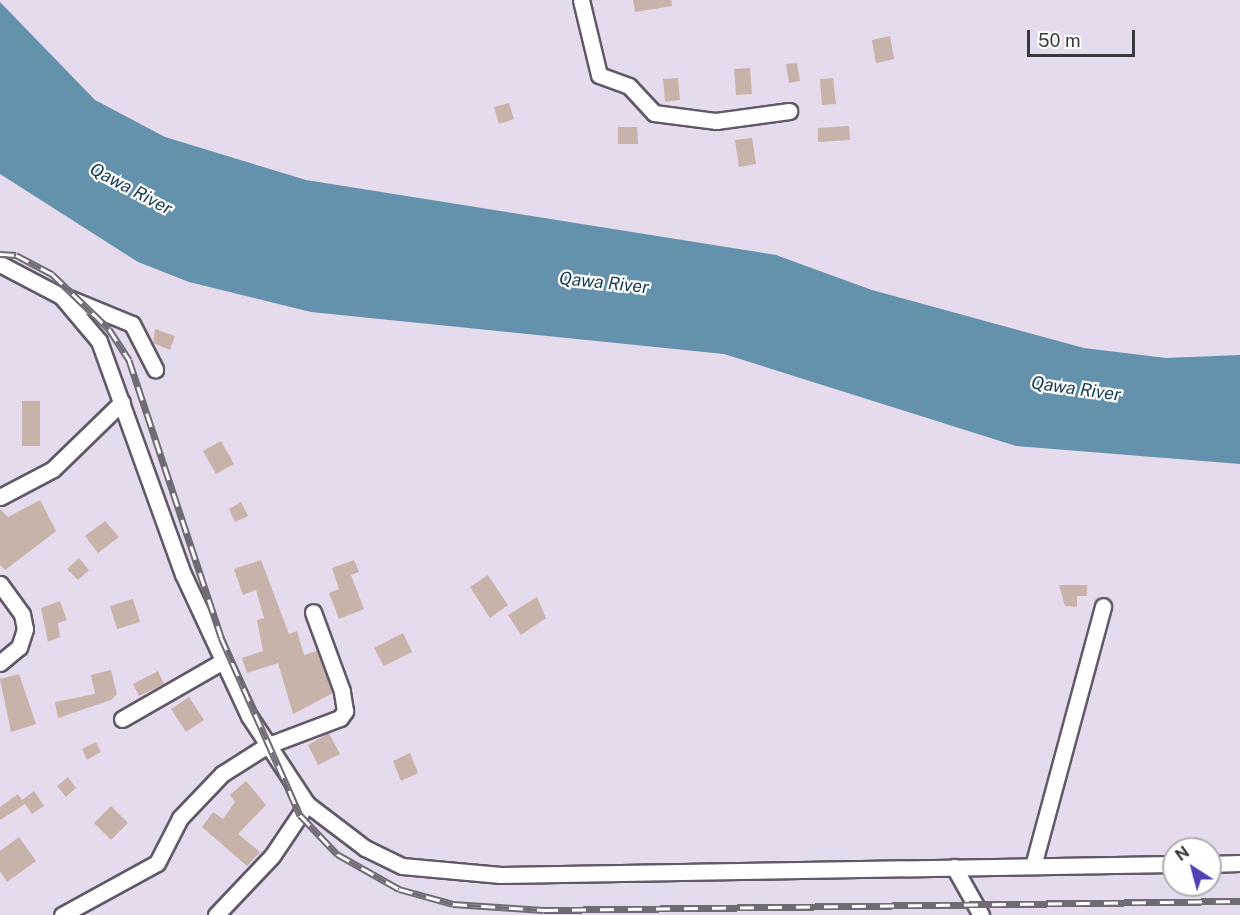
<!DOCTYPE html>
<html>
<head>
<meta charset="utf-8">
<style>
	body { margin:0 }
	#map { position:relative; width:1240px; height:915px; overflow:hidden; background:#e6dbec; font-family:"Public Sans",sans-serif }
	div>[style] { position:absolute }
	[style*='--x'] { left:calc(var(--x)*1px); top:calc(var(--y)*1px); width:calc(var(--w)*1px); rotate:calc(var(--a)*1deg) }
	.water>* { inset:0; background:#6492ad }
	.building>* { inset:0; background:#c7b3aa }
	.roads { filter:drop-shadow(2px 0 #625867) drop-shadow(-2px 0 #625867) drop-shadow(0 2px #625867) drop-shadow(0 -2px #625867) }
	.minor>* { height:15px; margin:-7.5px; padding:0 7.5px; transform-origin:7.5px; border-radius:7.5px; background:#fff }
	.rail>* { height:7px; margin-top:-3.5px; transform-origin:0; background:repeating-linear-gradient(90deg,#fff 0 14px,#716a74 0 28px); box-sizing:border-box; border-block:2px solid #716a74 }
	span { translate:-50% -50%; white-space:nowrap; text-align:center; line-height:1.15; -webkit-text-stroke:4.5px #fff; paint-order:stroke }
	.water-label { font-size:18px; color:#153c51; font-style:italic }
	.north { position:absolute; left:1162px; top:837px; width:60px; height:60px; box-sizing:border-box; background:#fff; border:2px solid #b1afb2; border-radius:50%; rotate:324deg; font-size:16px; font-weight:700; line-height:24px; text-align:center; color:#3c373e }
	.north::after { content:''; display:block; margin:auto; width:21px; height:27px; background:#4f41b8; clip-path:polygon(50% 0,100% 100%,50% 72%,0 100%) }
	.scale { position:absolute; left:1027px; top:30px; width:108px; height:27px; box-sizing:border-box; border:3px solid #3c373e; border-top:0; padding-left:8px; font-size:18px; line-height:21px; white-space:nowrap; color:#3c373e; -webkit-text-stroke:4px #fff; paint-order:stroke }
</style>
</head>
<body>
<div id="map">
	<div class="water">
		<i style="clip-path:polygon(0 2px,95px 100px,165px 137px,306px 180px,776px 255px,872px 290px,1084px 348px,1166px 358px,1240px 355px,1240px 464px,1016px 446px,724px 354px,311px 312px,189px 282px,138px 262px,0 174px)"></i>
	</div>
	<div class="building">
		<i style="clip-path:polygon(633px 0,671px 0,672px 6px,635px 12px)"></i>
		<i style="clip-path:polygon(890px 36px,894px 59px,876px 63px,872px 40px)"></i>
		<i style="clip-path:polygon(797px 63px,800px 81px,789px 83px,786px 64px)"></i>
		<i style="clip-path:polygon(750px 68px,752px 94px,736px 95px,734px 69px)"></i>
		<i style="clip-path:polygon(678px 78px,680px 100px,665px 102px,663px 79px)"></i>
		<i style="clip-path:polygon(833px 78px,836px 104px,822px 105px,820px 79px)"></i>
		<i style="clip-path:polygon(509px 103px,514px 119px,499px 124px,494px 107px)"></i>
		<i style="clip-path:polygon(849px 126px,850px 140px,818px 142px,818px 128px)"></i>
		<i style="clip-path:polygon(618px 127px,637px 127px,638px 144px,618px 144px)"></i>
		<i style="clip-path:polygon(752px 138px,756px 164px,739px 167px,735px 140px)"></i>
		<i style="clip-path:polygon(155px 329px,175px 336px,170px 350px,153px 343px)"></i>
		<i style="clip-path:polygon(22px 401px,40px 401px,40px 446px,22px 446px)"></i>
		<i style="clip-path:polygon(221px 441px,234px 464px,216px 474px,203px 451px)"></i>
		<i style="clip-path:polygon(40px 500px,56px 531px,5px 570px,0 565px,0 509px,8px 517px)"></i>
		<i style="clip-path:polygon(241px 502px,248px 516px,235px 522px,229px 509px)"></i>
		<i style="clip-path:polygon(105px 521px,119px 537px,98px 553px,85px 536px)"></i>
		<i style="clip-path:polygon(79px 558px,89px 570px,78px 580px,67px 569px)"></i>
		<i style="clip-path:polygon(261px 560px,289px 634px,297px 631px,304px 655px,317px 651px,333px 693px,293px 714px,278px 663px,247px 673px,242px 658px,263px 651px,257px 620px,264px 618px,256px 590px,243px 595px,234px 569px)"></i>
		<i style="clip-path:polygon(354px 560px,359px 572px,351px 575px,364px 609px,339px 619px,329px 593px,339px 589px,332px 568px)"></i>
		<i style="clip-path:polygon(488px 575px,508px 605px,490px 618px,470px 587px)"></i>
		<i style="clip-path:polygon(1059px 585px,1087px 585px,1087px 596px,1077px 596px,1077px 607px,1065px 606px)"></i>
		<i style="clip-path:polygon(537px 597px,546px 618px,521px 635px,508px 615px)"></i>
		<i style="clip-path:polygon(133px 599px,140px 622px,117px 629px,110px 606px)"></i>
		<i style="clip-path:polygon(60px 601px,67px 620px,58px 623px,60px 637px,48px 642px,41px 608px)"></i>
		<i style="clip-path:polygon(403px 633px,412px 652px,384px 666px,374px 648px)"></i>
		<i style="clip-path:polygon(111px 670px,117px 694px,111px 700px,58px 718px,55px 702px,95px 694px,91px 675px)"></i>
		<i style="clip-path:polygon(158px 671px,164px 684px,139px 696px,133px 684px)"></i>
		<i style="clip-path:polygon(19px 674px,36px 724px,11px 732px,0 679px)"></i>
		<i style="clip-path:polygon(189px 697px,204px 720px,186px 732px,171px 709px)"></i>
		<i style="clip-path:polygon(329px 733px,340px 754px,318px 765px,308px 745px)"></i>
		<i style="clip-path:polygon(96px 742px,101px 752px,87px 760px,82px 749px)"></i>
		<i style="clip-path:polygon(410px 753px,418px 773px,401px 781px,393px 761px)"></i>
		<i style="clip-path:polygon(68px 777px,76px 788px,66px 797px,57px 786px)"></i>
		<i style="clip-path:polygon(246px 781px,266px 805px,238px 834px,260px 852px,247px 866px,202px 827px,213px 812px,223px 819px,235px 802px,230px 795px)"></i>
		<i style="clip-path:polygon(34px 791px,44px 806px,32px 814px,22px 800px)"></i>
		<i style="clip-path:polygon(18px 794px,25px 804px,0 820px,0 807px)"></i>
		<i style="clip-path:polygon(111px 806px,128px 823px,111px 840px,94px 823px)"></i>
		<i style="clip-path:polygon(19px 837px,36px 861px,7px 882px,0 871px,0 851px)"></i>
	</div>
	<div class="roads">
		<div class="minor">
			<i style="--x:581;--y:0;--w:77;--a:76.5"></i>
			<i style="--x:599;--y:75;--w:32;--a:20"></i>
			<i style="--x:629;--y:86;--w:37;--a:47"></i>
			<i style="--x:654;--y:113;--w:63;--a:7.4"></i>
			<i style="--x:716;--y:121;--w:74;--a:-7.8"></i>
			<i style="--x:0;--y:264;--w:69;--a:27.7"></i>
			<i style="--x:61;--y:296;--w:59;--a:49.8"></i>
			<i style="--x:99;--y:341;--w:248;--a:70.2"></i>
			<i style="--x:183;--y:574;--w:157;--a:65.1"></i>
			<i style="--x:249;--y:716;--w:105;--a:56.6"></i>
			<i style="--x:307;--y:804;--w:73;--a:37.2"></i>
			<i style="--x:365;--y:848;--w:41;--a:25.9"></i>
			<i style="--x:402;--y:866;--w:99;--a:5.2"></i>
			<i style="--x:501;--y:875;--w:673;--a:-0.94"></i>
			<i style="--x:66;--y:297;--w:71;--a:22.2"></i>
			<i style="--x:132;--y:324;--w:51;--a:62.9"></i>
			<i style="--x:0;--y:497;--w:60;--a:-27.8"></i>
			<i style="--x:53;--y:469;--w:96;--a:-44.2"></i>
			<i style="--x:0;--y:584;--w:37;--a:54"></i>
			<i style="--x:22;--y:614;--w:15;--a:79"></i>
			<i style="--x:25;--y:629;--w:19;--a:108"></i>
			<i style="--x:19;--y:647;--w:25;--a:140"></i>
			<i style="--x:122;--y:719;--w:114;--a:-29.9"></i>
			<i style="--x:1210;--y:864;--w:30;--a:-2"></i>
			<i style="--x:1033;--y:866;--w:269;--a:-74.9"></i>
			<i style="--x:954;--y:867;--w:55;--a:60.6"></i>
			<i style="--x:62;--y:915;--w:108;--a:-28.7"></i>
			<i style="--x:157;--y:863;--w:51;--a:-62.9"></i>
			<i style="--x:180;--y:818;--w:61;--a:-46.3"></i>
			<i style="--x:222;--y:774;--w:52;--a:-32.5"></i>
			<i style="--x:266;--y:746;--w:79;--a:-20.7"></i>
			<i style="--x:340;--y:718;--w:9;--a:-54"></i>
			<i style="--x:345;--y:711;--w:20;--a:-99"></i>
			<i style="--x:342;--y:691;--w:84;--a:-110.2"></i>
			<i style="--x:216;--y:915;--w:81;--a:-46.5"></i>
			<i style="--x:272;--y:856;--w:63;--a:-56.1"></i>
		</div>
	</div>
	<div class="rail">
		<i style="--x:0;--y:254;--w:16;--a:4"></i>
		<i style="--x:16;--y:255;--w:41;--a:27.8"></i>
		<i style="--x:52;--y:274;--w:79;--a:44"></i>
		<i style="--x:109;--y:329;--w:37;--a:57"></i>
		<i style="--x:129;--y:360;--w:292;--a:71.6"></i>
		<i style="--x:221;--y:637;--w:195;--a:66.1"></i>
		<i style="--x:300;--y:815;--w:54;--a:46.5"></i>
		<i style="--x:337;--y:854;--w:71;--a:29.4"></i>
		<i style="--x:399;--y:889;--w:56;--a:15.5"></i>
		<i style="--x:453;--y:904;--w:91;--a:3.8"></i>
		<i style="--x:544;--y:910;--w:696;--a:-0.74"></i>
	</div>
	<div class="water-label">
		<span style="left:131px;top:189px;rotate:28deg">Qawa River</span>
		<span style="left:604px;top:283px;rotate:6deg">Qawa River</span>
		<span style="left:1076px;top:389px;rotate:8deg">Qawa River</span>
	</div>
	<div class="north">N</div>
	<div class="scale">50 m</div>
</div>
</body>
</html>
